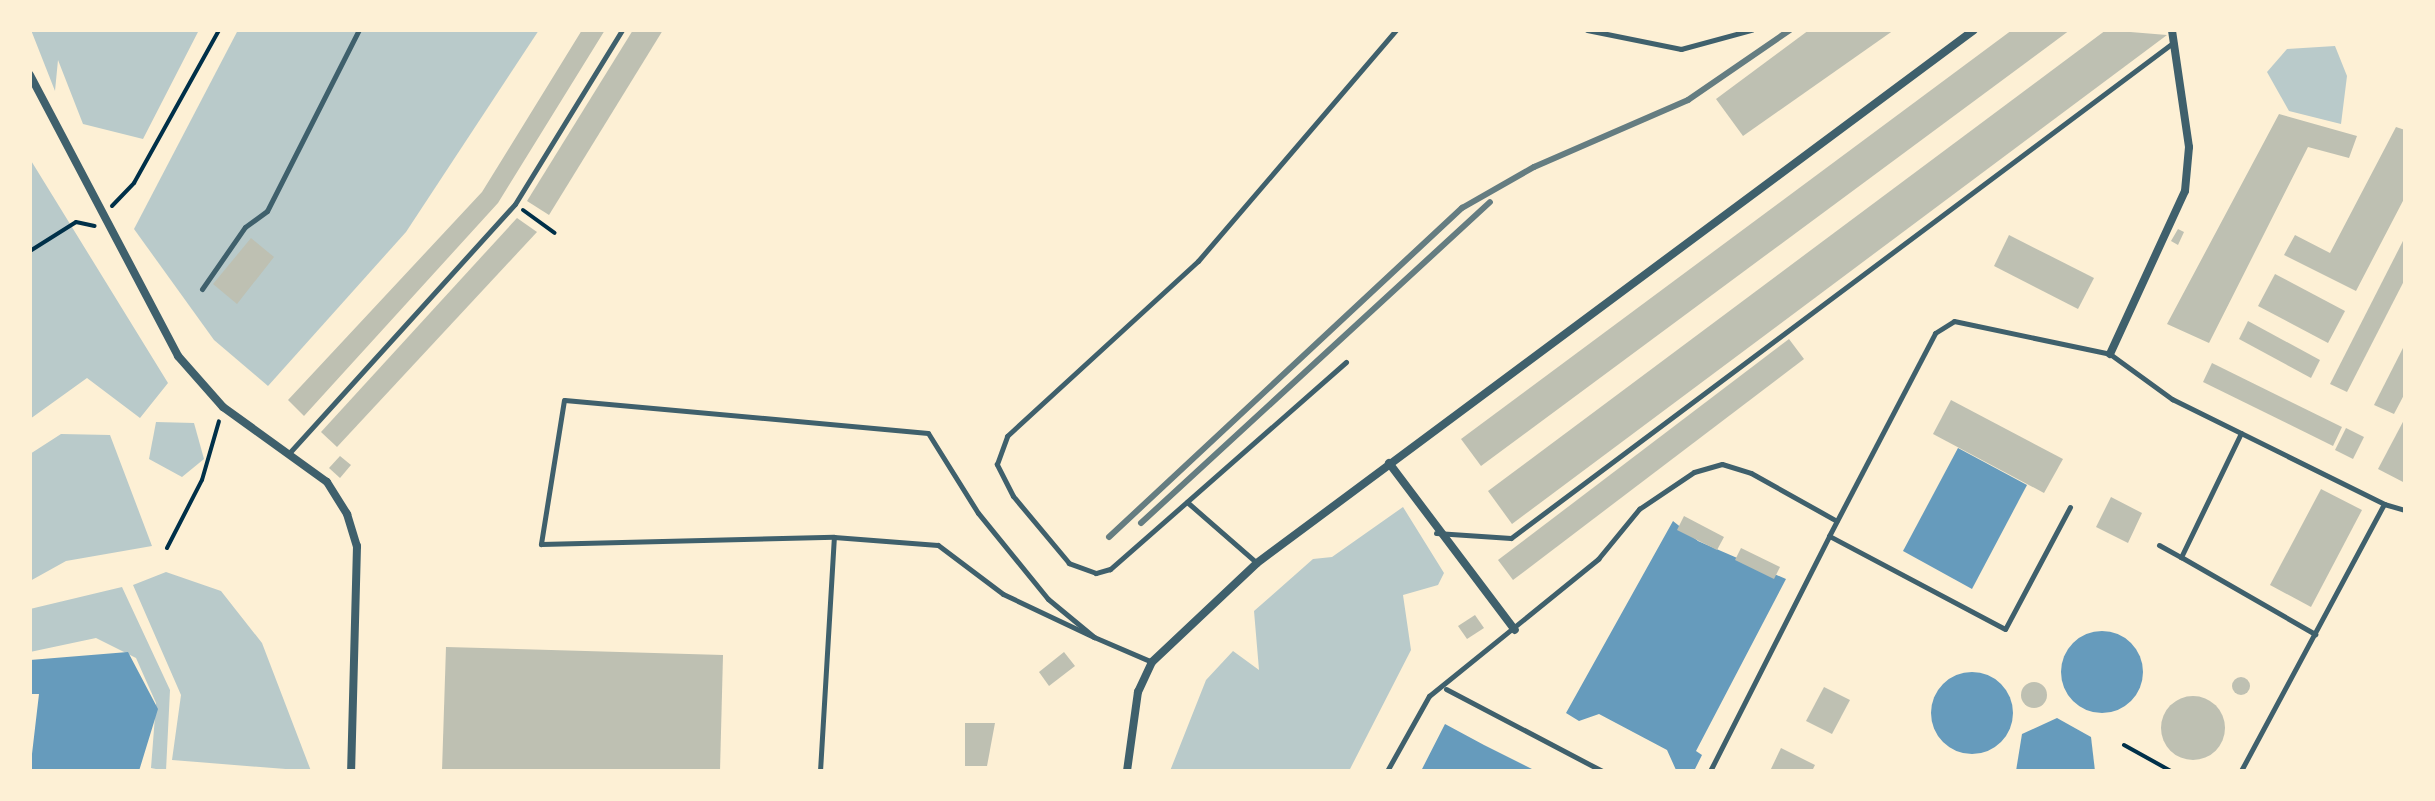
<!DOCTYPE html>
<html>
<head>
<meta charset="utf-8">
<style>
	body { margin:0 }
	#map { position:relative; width:2435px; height:801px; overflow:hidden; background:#fdf0d5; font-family:"Playfair Display",serif }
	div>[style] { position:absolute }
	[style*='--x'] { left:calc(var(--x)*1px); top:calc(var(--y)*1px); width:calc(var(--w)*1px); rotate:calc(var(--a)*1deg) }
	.green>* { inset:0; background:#b9caca }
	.water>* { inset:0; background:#669bbc }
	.round { border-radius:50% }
	.building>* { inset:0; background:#bec0b2 }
	.path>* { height:4px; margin:-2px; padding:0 2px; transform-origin:2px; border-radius:2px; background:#003049 }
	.service>* { height:5px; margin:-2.5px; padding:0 2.5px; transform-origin:2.5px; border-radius:2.5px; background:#3f606c }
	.minor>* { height:8px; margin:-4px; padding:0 4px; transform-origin:4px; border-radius:4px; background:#3f606c }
	.rail>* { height:6px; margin:-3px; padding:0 3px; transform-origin:3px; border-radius:3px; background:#657d81 }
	span { translate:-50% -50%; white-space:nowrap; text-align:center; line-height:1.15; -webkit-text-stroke:8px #fdf0d5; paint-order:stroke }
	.frame { position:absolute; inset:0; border:32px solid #fdf0d5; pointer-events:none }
</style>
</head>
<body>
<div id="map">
	<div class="green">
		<i style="clip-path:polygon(31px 30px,199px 30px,143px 139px,83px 124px,58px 60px,55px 91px)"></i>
		<i style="clip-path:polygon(238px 30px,539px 30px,406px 232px,268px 386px,214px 340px,134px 229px)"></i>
		<i style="clip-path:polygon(2335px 46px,2347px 76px,2341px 124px,2289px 111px,2267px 72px,2287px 49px)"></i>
		<i style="clip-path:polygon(30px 159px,168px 383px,140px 418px,87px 378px,30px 419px)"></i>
		<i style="clip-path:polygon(156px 422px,194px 423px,204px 459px,182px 477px,149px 459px)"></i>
		<i style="clip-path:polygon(61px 434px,110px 435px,152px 546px,66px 561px,30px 581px,30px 454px)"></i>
		<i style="clip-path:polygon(1403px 507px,1444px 573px,1438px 585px,1403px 595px,1411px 650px,1349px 771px,1170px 771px,1206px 680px,1233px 651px,1259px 670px,1254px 611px,1313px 559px,1332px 557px)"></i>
		<i style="clip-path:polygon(166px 572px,221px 591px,262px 643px,311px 771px,172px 760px,181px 695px,133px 585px)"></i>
		<i style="clip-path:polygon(122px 587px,170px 690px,166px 771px,151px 768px,156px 703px,136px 658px,96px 638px,30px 652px,30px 609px)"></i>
	</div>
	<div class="water">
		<i style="clip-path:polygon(1958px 448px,2027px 485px,1972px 589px,1903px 551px)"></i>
		<i style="clip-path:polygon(1673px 521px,1698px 541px,1786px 579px,1696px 751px,1702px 755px,1694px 771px,1676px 770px,1667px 750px,1599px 714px,1579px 721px,1566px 713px)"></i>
		<i class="round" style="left:2061px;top:631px;width:82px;height:82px"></i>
		<i style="clip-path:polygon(128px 652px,158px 709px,139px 771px,30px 771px,39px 694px,30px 694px,30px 660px)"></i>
		<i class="round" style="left:1931px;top:672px;width:82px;height:82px"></i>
		<i style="clip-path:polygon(2057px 718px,2091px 737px,2095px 771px,2016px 771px,2022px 734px)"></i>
		<i style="clip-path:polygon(1445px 724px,1484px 745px,1536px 771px,1421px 771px)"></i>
	</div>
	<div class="building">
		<i style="clip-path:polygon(582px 30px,605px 30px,498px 203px,304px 416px,288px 400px,482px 192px)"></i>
		<i style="clip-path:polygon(633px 30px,663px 30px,549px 215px,527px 201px)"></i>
		<i style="clip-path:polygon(1809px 30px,1894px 30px,1743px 136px,1716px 99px)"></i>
		<i style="clip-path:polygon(2012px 30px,2070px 30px,1481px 466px,1461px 439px)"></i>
		<i style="clip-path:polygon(2106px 30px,2167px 35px,1512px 524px,1488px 491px)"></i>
		<i style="clip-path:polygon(2279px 114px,2357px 136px,2349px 158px,2308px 147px,2209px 343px,2167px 324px)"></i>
		<i style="clip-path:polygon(2396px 127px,2405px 130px,2405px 197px,2356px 291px,2284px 255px,2295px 235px,2330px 253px)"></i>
		<i style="clip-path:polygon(517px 218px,537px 232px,337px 447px,321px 432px)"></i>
		<i style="clip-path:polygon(2178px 229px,2184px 232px,2178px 245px,2171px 241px)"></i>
		<i style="clip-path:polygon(2009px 235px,2094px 278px,2078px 309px,1994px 266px)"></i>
		<i style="clip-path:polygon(2405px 237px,2405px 279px,2347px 392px,2330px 384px)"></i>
		<i style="clip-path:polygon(251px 238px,274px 257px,237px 304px,213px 284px)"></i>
		<i style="clip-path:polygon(2275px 274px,2345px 311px,2328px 343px,2258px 306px)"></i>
		<i style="clip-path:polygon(2248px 321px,2320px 360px,2311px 378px,2239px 339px)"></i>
		<i style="clip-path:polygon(1789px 339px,1804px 359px,1513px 580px,1498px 560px)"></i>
		<i style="clip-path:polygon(2405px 344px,2405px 393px,2394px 414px,2374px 405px)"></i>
		<i style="clip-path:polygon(2212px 363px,2342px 427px,2333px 446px,2203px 382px)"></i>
		<i style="clip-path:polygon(1951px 400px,2063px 459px,2044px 493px,1933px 434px)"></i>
		<i style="clip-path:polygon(2405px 418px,2405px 483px,2378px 469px)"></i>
		<i style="clip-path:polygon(2346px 428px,2364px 437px,2353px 459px,2335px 450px)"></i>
		<i style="clip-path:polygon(340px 456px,351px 465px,340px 478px,329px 468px)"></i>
		<i style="clip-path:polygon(2321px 489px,2362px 510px,2311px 607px,2270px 585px)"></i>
		<i style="clip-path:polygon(2111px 497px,2142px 513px,2128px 543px,2096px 527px)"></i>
		<i style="clip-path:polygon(1684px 516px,1724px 537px,1717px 550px,1677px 530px)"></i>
		<i style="clip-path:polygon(1741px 548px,1780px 567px,1774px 579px,1735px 560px)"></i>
		<i style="clip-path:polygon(1475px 615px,1484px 628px,1467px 639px,1458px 626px)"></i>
		<i style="clip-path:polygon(446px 647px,723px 655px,720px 771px,442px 771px)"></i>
		<i style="clip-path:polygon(1064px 652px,1075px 666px,1049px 686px,1039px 672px)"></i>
		<i class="round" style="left:2232px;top:677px;width:18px;height:18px"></i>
		<i class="round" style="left:2021px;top:682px;width:26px;height:26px"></i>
		<i style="clip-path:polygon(1824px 687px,1850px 700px,1832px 734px,1806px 721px)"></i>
		<i class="round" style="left:2161px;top:696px;width:64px;height:64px"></i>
		<i style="clip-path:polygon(965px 723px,995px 723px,987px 766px,965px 766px)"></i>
		<i style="clip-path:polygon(1781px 748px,1815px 765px,1812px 771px,1770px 771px)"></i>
	</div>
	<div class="path">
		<i style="--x:112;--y:206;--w:32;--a:-46"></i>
		<i style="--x:134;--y:183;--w:175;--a:-60.9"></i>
		<i style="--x:523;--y:210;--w:39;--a:36"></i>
		<i style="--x:30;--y:251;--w:54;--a:-32.2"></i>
		<i style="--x:76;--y:222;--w:19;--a:12"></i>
		<i style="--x:167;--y:548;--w:76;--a:-62.8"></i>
		<i style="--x:202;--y:480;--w:61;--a:-73.9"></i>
		<i style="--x:2124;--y:745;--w:54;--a:29"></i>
	</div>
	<div class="service">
		<i style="--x:1587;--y:30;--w:96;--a:11.4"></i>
		<i style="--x:1681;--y:49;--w:73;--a:-15.2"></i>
		<i style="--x:202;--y:289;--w:75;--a:-55.3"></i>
		<i style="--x:245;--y:227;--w:27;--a:-36"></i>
		<i style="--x:267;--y:211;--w:203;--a:-63.1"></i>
		<i style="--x:1346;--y:362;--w:314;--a:138.7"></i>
		<i style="--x:1110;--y:569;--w:15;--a:164"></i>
		<i style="--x:1096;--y:573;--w:29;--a:-160"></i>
		<i style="--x:1069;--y:563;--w:87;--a:-129.9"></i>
		<i style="--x:1013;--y:496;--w:36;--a:-117"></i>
		<i style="--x:997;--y:464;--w:30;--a:-70"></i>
		<i style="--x:1007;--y:436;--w:259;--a:-42.5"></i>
		<i style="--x:1198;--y:261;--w:304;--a:-49.4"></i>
		<i style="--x:2241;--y:433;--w:138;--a:115.8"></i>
		<i style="--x:2181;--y:557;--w:155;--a:29.9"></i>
		<i style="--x:291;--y:451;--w:333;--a:-47.8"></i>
		<i style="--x:515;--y:204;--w:204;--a:-58.4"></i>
		<i style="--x:1187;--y:502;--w:93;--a:41.1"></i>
		<i style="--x:2384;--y:504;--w:22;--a:16"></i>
		<i style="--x:2070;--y:507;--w:138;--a:118"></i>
		<i style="--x:2005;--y:629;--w:199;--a:-152.1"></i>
		<i style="--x:1829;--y:536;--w:229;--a:-62.4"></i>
		<i style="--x:1935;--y:333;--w:22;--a:-32"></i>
		<i style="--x:1954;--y:321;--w:159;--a:11.9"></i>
		<i style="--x:2110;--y:354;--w:77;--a:36"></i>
		<i style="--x:2172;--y:399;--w:237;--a:26.3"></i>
		<i style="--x:2384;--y:504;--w:303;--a:118.2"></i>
		<i style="--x:1436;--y:533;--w:75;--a:3.8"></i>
		<i style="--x:1511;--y:538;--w:828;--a:-36.8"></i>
		<i style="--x:2159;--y:545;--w:25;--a:29"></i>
		<i style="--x:1094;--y:637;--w:60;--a:-140.4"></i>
		<i style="--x:1048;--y:599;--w:111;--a:-129.1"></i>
		<i style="--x:978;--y:513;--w:94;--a:-122"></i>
		<i style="--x:928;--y:433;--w:365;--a:-174.8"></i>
		<i style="--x:564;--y:400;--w:146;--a:99.1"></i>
		<i style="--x:541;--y:544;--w:293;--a:-1.4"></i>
		<i style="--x:834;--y:537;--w:104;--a:4.4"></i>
		<i style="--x:938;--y:545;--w:81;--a:37"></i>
		<i style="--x:1003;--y:594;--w:101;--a:25.3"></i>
		<i style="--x:1094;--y:637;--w:63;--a:23.3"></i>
		<i style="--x:1446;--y:689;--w:176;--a:27.7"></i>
		<i style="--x:820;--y:771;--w:234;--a:-86.6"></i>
		<i style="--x:1387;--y:771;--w:86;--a:-60.8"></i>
		<i style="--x:1429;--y:696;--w:218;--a:-39"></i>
		<i style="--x:1598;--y:559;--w:65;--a:-50.6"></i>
		<i style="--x:1639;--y:509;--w:66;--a:-33.9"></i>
		<i style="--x:1694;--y:472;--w:29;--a:-16"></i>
		<i style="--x:1722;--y:464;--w:30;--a:17"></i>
		<i style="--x:1751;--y:473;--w:98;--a:29.2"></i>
		<i style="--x:1710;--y:771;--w:263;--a:-63.1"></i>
	</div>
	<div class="minor">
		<i style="--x:30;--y:75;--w:318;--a:62.2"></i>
		<i style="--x:178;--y:356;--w:68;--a:48.6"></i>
		<i style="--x:223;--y:407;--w:128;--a:35.8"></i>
		<i style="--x:327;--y:482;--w:38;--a:58"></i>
		<i style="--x:347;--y:514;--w:34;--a:73"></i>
		<i style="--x:357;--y:546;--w:225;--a:91.5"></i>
		<i style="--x:2110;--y:354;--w:179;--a:-65.3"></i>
		<i style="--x:2185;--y:191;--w:44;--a:-84.8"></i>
		<i style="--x:2189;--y:147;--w:118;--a:-98.3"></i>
		<i style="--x:1389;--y:463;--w:209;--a:53"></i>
		<i style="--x:1127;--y:771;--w:80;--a:-82.1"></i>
		<i style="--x:1138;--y:692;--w:33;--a:-65"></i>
		<i style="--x:1152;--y:662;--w:144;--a:-43.3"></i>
		<i style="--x:1257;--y:563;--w:893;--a:-36.63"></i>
	</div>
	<div class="rail">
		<i style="--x:1141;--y:523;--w:474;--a:-42.6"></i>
		<i style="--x:1109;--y:537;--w:483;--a:-43"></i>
		<i style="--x:1462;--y:208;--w:83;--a:-29.7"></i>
		<i style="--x:1534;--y:167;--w:168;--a:-23.5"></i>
		<i style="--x:1688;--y:100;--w:124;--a:-34.5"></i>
	</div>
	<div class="frame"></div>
</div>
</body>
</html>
